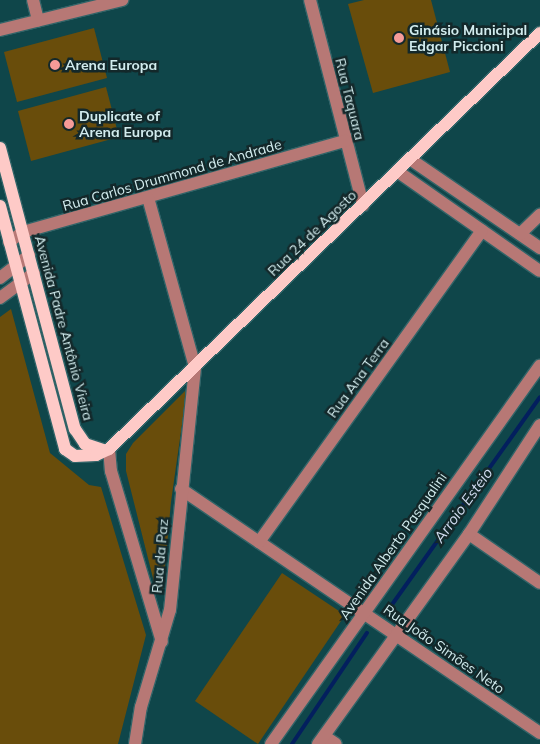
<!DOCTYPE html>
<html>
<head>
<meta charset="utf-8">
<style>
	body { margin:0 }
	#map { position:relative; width:540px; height:744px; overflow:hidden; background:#0f464a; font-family:Mulish,sans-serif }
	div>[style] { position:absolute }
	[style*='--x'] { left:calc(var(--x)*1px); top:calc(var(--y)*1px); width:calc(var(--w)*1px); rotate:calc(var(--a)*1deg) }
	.green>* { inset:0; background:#694d0b }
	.stream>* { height:4px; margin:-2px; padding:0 2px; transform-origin:2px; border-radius:2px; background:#031f5e }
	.roads { filter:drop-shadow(1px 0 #326468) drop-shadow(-1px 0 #326468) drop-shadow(0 1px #326468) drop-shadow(0 -1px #326468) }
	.minor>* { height:12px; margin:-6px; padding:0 6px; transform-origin:6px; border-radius:6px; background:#b77875 }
	.major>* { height:12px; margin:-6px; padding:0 6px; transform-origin:6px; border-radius:6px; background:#fecac7 }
	.dots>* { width:14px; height:14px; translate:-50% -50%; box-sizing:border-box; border:2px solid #13282a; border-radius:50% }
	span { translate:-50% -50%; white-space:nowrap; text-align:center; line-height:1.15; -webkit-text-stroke:5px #13282a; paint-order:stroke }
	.poi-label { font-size:14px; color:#d2ecee; font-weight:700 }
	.left { translate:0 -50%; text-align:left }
	.street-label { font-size:14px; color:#d2ecee }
	.water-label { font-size:15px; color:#d1dcf0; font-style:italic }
</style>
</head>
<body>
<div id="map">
	<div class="green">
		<i style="clip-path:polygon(364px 0,431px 0,450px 72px,373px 93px,348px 4px)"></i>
		<i style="clip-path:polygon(94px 28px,107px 78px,17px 102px,4px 52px)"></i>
		<i style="clip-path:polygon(106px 87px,119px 137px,31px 161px,18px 111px)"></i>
		<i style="clip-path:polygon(11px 309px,50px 453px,89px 485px,101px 487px,146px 635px,118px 744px,0 744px,0 317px)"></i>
		<i style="clip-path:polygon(190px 386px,186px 396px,171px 502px,163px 589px,156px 590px,126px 471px,126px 454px,133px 443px)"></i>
		<i style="clip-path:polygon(282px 573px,345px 615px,258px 744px,195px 701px)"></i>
	</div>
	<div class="stream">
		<i style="--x:386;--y:613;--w:265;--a:-54.5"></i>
		<i style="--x:292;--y:744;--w:134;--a:-56"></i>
	</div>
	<div class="roads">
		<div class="minor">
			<i style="--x:33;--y:0;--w:21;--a:76"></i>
			<i style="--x:310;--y:0;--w:212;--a:75.5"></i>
			<i style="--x:0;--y:30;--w:126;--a:-13.8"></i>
			<i style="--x:410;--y:159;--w:158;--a:34.4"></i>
			<i style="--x:397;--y:171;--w:174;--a:35"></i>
			<i style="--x:520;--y:234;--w:28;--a:-44"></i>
			<i style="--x:9;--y:242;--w:17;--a:-36"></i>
			<i style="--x:23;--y:232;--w:335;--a:-15.8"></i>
			<i style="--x:0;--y:278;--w:37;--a:-38"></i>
			<i style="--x:0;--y:298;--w:42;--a:-36.3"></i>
			<i style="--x:109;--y:449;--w:22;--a:85"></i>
			<i style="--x:111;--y:471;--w:178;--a:73.4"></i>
			<i style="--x:181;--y:489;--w:434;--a:34.2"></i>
			<i style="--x:469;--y:534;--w:86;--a:34.6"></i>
			<i style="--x:259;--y:542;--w:383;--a:-54.4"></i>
			<i style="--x:324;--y:736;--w:14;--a:34"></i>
			<i style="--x:135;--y:744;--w:37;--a:-81"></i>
			<i style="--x:141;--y:707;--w:101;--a:-73.4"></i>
			<i style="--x:170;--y:610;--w:244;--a:-84.1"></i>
			<i style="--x:195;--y:367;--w:175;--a:-105.5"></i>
			<i style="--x:271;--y:744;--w:464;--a:-54.6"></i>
			<i style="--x:318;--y:744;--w:259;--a:-54.3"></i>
			<i style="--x:469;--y:534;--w:130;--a:-56.9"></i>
		</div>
		<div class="major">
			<i style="--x:0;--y:148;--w:291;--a:75.1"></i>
			<i style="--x:75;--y:429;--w:18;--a:56"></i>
			<i style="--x:85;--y:444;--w:19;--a:18"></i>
			<i style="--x:0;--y:206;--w:252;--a:75"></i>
			<i style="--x:65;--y:449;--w:12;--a:35"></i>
			<i style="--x:75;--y:456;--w:21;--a:-3"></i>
			<i style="--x:96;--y:455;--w:14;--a:-25"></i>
			<i style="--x:109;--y:449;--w:599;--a:-43.99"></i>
		</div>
	</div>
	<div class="dots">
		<i style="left:399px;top:38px;background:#f59b98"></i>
		<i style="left:55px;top:65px;background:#f59b98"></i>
		<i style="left:69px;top:124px;background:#f59b98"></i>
	</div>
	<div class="poi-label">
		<span class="left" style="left:409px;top:38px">Ginásio Municipal<br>Edgar Piccioni</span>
		<span class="left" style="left:65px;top:65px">Arena Europa</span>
		<span class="left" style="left:79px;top:124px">Duplicate of<br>Arena Europa</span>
	</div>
	<div class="street-label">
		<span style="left:350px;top:99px;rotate:76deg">Rua Taquara</span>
		<span style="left:172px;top:175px;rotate:-16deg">Rua Carlos Drummond de Andrade</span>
		<span style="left:312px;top:233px;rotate:-44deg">Rua 24 de Agosto</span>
		<span style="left:64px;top:328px;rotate:75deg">Avenida Padre Antônio Vieira</span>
		<span style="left:358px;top:378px;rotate:-54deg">Rua Ana Terra</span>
		<span style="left:393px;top:546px;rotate:-55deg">Avenida Alberto Pasqualini</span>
		<span style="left:160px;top:556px;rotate:-85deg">Rua da Paz</span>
		<span style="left:444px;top:649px;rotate:35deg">Rua João Simões Neto</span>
	</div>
	<div class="water-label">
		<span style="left:463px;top:505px;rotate:-54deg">Arroio Esteio</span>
	</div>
</div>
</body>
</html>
